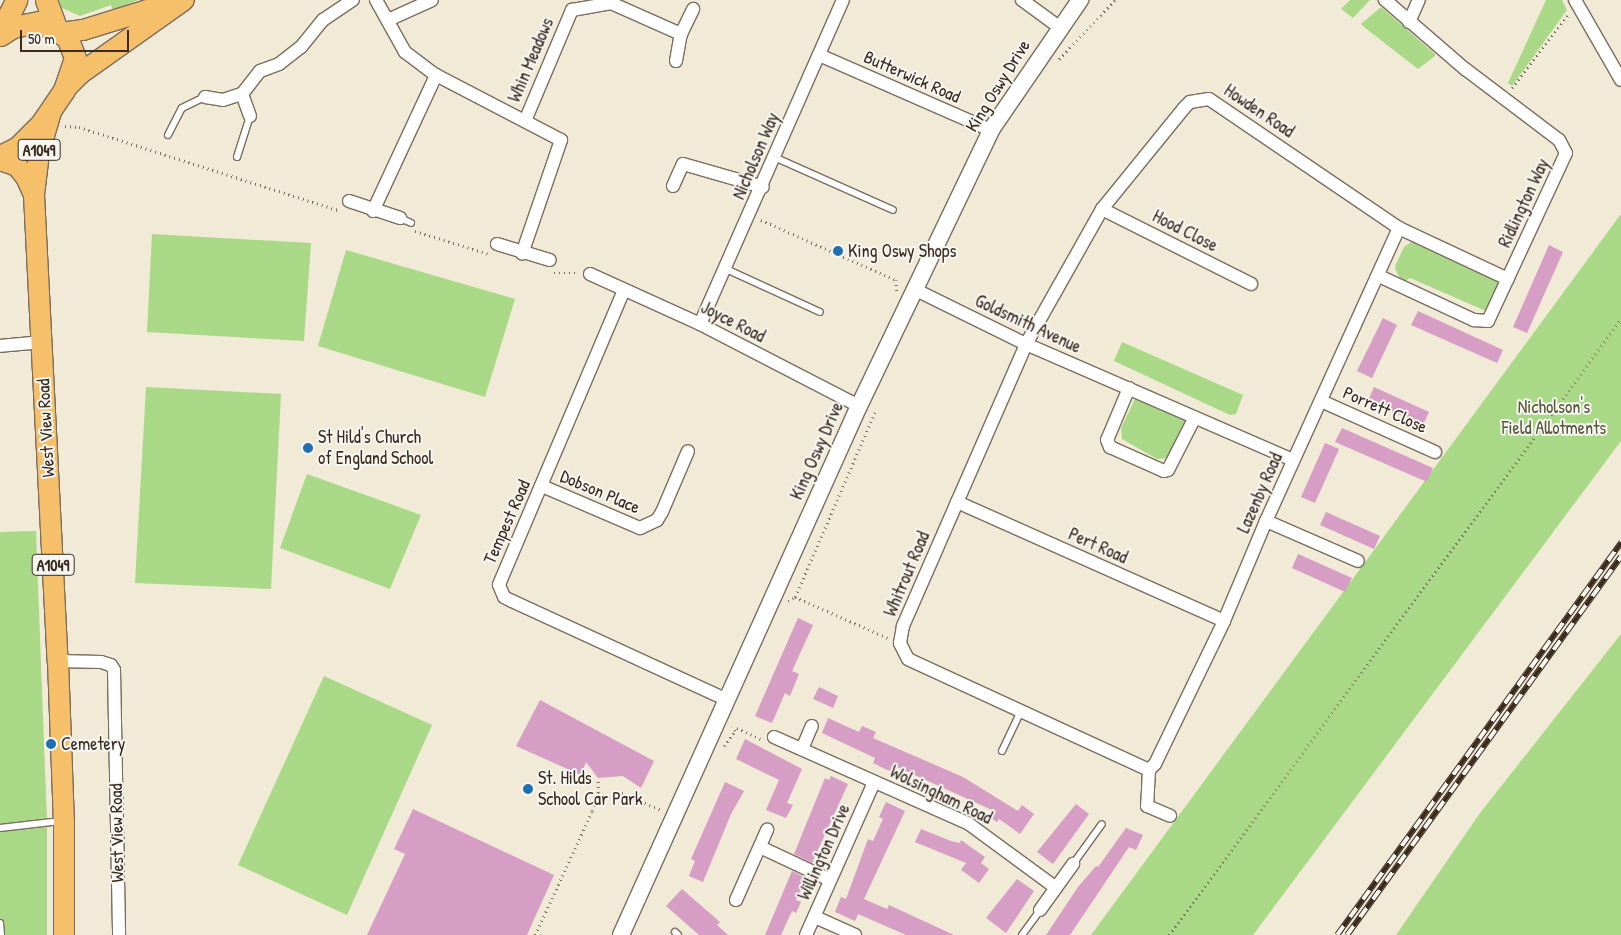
<!DOCTYPE html>
<html>
<head>
<meta charset="utf-8">
<style>
	body { margin:0 }
	#map { position:relative; width:1621px; height:935px; overflow:hidden; background:#f1ead6; font-family:"Patrick Hand",sans-serif }
	div>[style] { position:absolute }
	[style*='--x'] { left:calc(var(--x)*1px); top:calc(var(--y)*1px); width:calc(var(--w)*1px); rotate:calc(var(--a)*1deg) }
	.green>* { inset:0; background:#a9d987 }
	.building>* { inset:0; background:#d69dc5 }
	.path>* { height:2.5px; margin-top:-1.25px; transform-origin:0; background:repeating-linear-gradient(90deg,#7b6d5e 0 1px,transparent 0 5px) }
	.roads { filter:drop-shadow(1px 0 #7b6d5e) drop-shadow(-1px 0 #7b6d5e) drop-shadow(0 1px #7b6d5e) drop-shadow(0 -1px #7b6d5e) }
	.service>* { height:6px; margin:-3px; padding:0 3px; transform-origin:3px; border-radius:3px; background:#fff }
	.minor>* { height:12px; margin:-6px; padding:0 6px; transform-origin:6px; border-radius:6px; background:#fff }
	.tertiary>* { height:16px; margin:-8px; padding:0 8px; transform-origin:8px; border-radius:8px; background:#fff }
	.primary>* { height:20px; margin:-10px; padding:0 10px; transform-origin:10px; border-radius:10px; background:#f6c06b }
	.trunk>* { height:21px; margin:-10.5px; padding:0 10.5px; transform-origin:10.5px; border-radius:10.5px; background:#f6c06b }
	.rail>* { height:5.5px; margin-top:-2.75px; transform-origin:0; background:repeating-linear-gradient(90deg,#f6f6f2 0 11px,#3b2a1e 0 22px); box-sizing:border-box; border-block:1px solid #3b2a1e }
	.dots>* { width:14px; height:14px; translate:-50% -50%; box-sizing:border-box; border:2px solid #f6f6f2; border-radius:50% }
	span { translate:-50% -50%; white-space:nowrap; text-align:center; line-height:1.15; -webkit-text-stroke:4px #f6f6f2; paint-order:stroke }
	.shield-label span { padding:1px 4px; background:#f6f6f2; border:1px solid; border-radius:4px; -webkit-text-stroke-width:0 }
	.shield-label { font-size:16px; color:#3b2a1e; font-weight:700 }
	.street-label { font-size:18px; color:#3b2a1e }
	.poi-label { font-size:18px; color:#3b2a1e }
	.left { translate:0 -50%; text-align:left }
	.park-label { font-size:18px; color:#565638 }
	.scale { position:absolute; left:20px; top:30px; width:109px; height:22px; box-sizing:border-box; border:2px solid #3b2a1e; border-top:0; padding-left:6px; font-size:15px; line-height:18px; white-space:nowrap; color:#3b2a1e; -webkit-text-stroke:4px #f6f6f2; paint-order:stroke }
</style>
</head>
<body>
<div id="map">
	<div class="green">
		<i style="clip-path:polygon(59px 0,138px 0,113px 10px,111px 5px,80px 16px,62px 8px)"></i>
		<i style="clip-path:polygon(1350px 0,1370px 0,1353px 18px,1341px 9px)"></i>
		<i style="clip-path:polygon(1546px 0,1562px 0,1567px 10px,1512px 86px,1508px 83px)"></i>
		<i style="clip-path:polygon(1381px 7px,1435px 54px,1435px 56px,1418px 69px,1364px 27px,1361px 24px)"></i>
		<i style="clip-path:polygon(1621px 214px,1621px 441px,1253px 935px,1091px 935px)"></i>
		<i style="clip-path:polygon(152px 234px,311px 243px,304px 341px,147px 332px)"></i>
		<i style="clip-path:polygon(1413px 241px,1500px 282px,1486px 311px,1410px 278px,1406px 281px,1400px 278px,1395px 269px,1396px 264px,1404px 247px)"></i>
		<i style="clip-path:polygon(346px 250px,515px 299px,485px 397px,318px 346px)"></i>
		<i style="clip-path:polygon(1122px 342px,1243px 395px,1236px 414px,1230px 415px,1114px 361px)"></i>
		<i style="clip-path:polygon(146px 387px,281px 394px,271px 589px,135px 583px)"></i>
		<i style="clip-path:polygon(1135px 399px,1188px 422px,1169px 458px,1157px 459px,1122px 439px,1121px 428px)"></i>
		<i style="clip-path:polygon(307px 474px,421px 515px,390px 589px,280px 548px)"></i>
		<i style="clip-path:polygon(36px 531px,47px 822px,47px 935px,0 935px,0 532px)"></i>
		<i style="clip-path:polygon(1621px 634px,1621px 935px,1396px 935px,1480px 813px)"></i>
		<i style="clip-path:polygon(324px 676px,432px 725px,347px 915px,238px 865px)"></i>
	</div>
	<div class="building">
		<i style="clip-path:polygon(1549px 245px,1563px 252px,1527px 333px,1513px 327px)"></i>
		<i style="clip-path:polygon(1418px 311px,1503px 350px,1497px 363px,1411px 325px)"></i>
		<i style="clip-path:polygon(1383px 318px,1397px 325px,1372px 378px,1357px 371px)"></i>
		<i style="clip-path:polygon(1374px 387px,1429px 412px,1423px 425px,1368px 401px)"></i>
		<i style="clip-path:polygon(1342px 428px,1433px 468px,1427px 482px,1335px 442px)"></i>
		<i style="clip-path:polygon(1325px 443px,1339px 449px,1315px 503px,1301px 497px)"></i>
		<i style="clip-path:polygon(1326px 512px,1380px 536px,1374px 549px,1320px 525px)"></i>
		<i style="clip-path:polygon(1298px 554px,1352px 578px,1345px 592px,1292px 568px)"></i>
		<i style="clip-path:polygon(798px 618px,813px 625px,792px 671px,799px 674px,790px 696px,785px 693px,772px 723px,755px 716px)"></i>
		<i style="clip-path:polygon(819px 687px,838px 696px,833px 708px,813px 699px)"></i>
		<i style="clip-path:polygon(540px 700px,654px 761px,641px 788px,623px 776px,598px 778px,586px 762px,581px 775px,516px 746px)"></i>
		<i style="clip-path:polygon(828px 718px,859px 732px,862px 726px,876px 732px,873px 738px,963px 777px,1018px 811px,1022px 805px,1034px 814px,1020px 834px,999px 819px,997px 822px,988px 816px,992px 810px,897px 767px,895px 773px,883px 768px,873px 763px,875px 758px,822px 733px)"></i>
		<i style="clip-path:polygon(745px 739px,802px 769px,787px 803px,793px 805px,786px 818px,766px 810px,779px 780px,736px 759px)"></i>
		<i style="clip-path:polygon(831px 776px,848px 784px,812px 863px,794px 854px,825px 778px,829px 780px)"></i>
		<i style="clip-path:polygon(725px 782px,744px 791px,731px 814px,703px 882px,689px 876px,695px 861px,691px 859px)"></i>
		<i style="clip-path:polygon(886px 802px,905px 811px,864px 899px,887px 909px,889px 905px,954px 935px,906px 935px,858px 914px,855px 921px,835px 912px,841px 897px,846px 899px,868px 839px,873px 841px,883px 819px,879px 817px)"></i>
		<i style="clip-path:polygon(1076px 804px,1089px 814px,1053px 864px,1037px 852px)"></i>
		<i style="clip-path:polygon(413px 809px,554px 875px,527px 935px,367px 935px,405px 854px,394px 849px)"></i>
		<i style="clip-path:polygon(1126px 828px,1143px 835px,1136px 850px,1129px 847px,1070px 935px,1046px 935px,1078px 887px,1096px 866px,1098px 867px)"></i>
		<i style="clip-path:polygon(921px 829px,951px 841px,960px 843px,961px 840px,985px 857px,981px 863px,989px 869px,979px 883px,961px 870px,966px 863px,915px 842px)"></i>
		<i style="clip-path:polygon(792px 871px,806px 878px,796px 900px,801px 902px,796px 913px,792px 911px,781px 935px,765px 935px)"></i>
		<i style="clip-path:polygon(1017px 879px,1034px 891px,1006px 933px,986px 918px)"></i>
		<i style="clip-path:polygon(682px 889px,720px 922px,717px 925px,728px 935px,699px 935px,666px 906px)"></i>
	</div>
	<div class="path">
		<i style="--x:1059;--y:59;--w:81;--a:-46.5"></i>
		<i style="--x:1512;--y:88;--w:92;--a:-52.5"></i>
		<i style="--x:65;--y:126;--w:14;--a:4"></i>
		<i style="--x:79;--y:127;--w:274;--a:17.8"></i>
		<i style="--x:761;--y:220;--w:148;--a:24"></i>
		<i style="--x:896;--y:280;--w:12;--a:85"></i>
		<i style="--x:415;--y:231;--w:77;--a:17.3"></i>
		<i style="--x:554;--y:273;--w:25;--a:0"></i>
		<i style="--x:795;--y:597;--w:102;--a:23.8"></i>
		<i style="--x:788;--y:601;--w:8;--a:-30"></i>
		<i style="--x:795;--y:597;--w:202;--a:-66.6"></i>
		<i style="--x:737;--y:728;--w:26;--a:25"></i>
		<i style="--x:724;--y:746;--w:19;--a:-54"></i>
		<i style="--x:735;--y:731;--w:5;--a:-127"></i>
		<i style="--x:598;--y:793;--w:12;--a:20"></i>
		<i style="--x:609;--y:797;--w:14;--a:-17"></i>
		<i style="--x:622;--y:793;--w:43;--a:23.6"></i>
		<i style="--x:535;--y:935;--w:136;--a:-65.3"></i>
		<i style="--x:592;--y:811;--w:19;--a:-72"></i>
		<i style="--x:598;--y:793;--w:15;--a:-90"></i>
		<i style="--x:1169;--y:935;--w:764;--a:-53.73"></i>
	</div>
	<div class="roads">
		<div class="service">
			<i style="--x:168;--y:135;--w:30;--a:-63"></i>
			<i style="--x:182;--y:108;--w:25;--a:-26"></i>
			<i style="--x:237;--y:157;--w:43;--a:-72.4"></i>
			<i style="--x:774;--y:157;--w:130;--a:24"></i>
			<i style="--x:400;--y:218;--w:12;--a:24"></i>
			<i style="--x:726;--y:269;--w:103;--a:24.6"></i>
			<i style="--x:1002;--y:751;--w:44;--a:-64.6"></i>
			<i style="--x:0;--y:828;--w:61;--a:-6.5"></i>
			<i style="--x:1073;--y:864;--w:49;--a:-54.1"></i>
			<i style="--x:0;--y:923;--w:12;--a:85"></i>
			<i style="--x:675;--y:932;--w:4;--a:45"></i>
			<i style="--x:1022;--y:935;--w:31;--a:-54"></i>
		</div>
		<div class="minor">
			<i style="--x:376;--y:0;--w:60;--a:60.9"></i>
			<i style="--x:405;--y:52;--w:39;--a:37"></i>
			<i style="--x:436;--y:75;--w:141;--a:27.5"></i>
			<i style="--x:561;--y:140;--w:120;--a:108.9"></i>
			<i style="--x:1022;--y:0;--w:46;--a:36.1"></i>
			<i style="--x:1575;--y:0;--w:92;--a:60.1"></i>
			<i style="--x:388;--y:20;--w:48;--a:-24.4"></i>
			<i style="--x:1409;--y:22;--w:24;--a:-66"></i>
			<i style="--x:819;--y:55;--w:188;--a:23.6"></i>
			<i style="--x:676;--y:61;--w:27;--a:-80"></i>
			<i style="--x:681;--y:34;--w:28;--a:-64"></i>
			<i style="--x:205;--y:97;--w:18;--a:9"></i>
			<i style="--x:223;--y:100;--w:20;--a:-18"></i>
			<i style="--x:250;--y:116;--w:23;--a:-110"></i>
			<i style="--x:242;--y:94;--w:29;--a:-52"></i>
			<i style="--x:260;--y:71;--w:20;--a:-20"></i>
			<i style="--x:279;--y:64;--w:28;--a:-38"></i>
			<i style="--x:301;--y:47;--w:35;--a:-51"></i>
			<i style="--x:323;--y:20;--w:36;--a:-34"></i>
			<i style="--x:525;--y:121;--w:121;--a:-67.1"></i>
			<i style="--x:572;--y:10;--w:40;--a:-10"></i>
			<i style="--x:611;--y:3;--w:77;--a:23.9"></i>
			<i style="--x:673;--y:186;--w:24;--a:-66"></i>
			<i style="--x:683;--y:164;--w:83;--a:16"></i>
			<i style="--x:349;--y:201;--w:54;--a:18.4"></i>
			<i style="--x:1102;--y:209;--w:167;--a:26.7"></i>
			<i style="--x:373;--y:211;--w:150;--a:-65.1"></i>
			<i style="--x:497;--y:244;--w:55;--a:16.8"></i>
			<i style="--x:590;--y:274;--w:121;--a:24.4"></i>
			<i style="--x:700;--y:324;--w:179;--a:27.3"></i>
			<i style="--x:1379;--y:276;--w:105;--a:24.9"></i>
			<i style="--x:1474;--y:320;--w:14;--a:4"></i>
			<i style="--x:1488;--y:321;--w:185;--a:-65.1"></i>
			<i style="--x:1566;--y:153;--w:15;--a:-118"></i>
			<i style="--x:1559;--y:140;--w:118;--a:-142.9"></i>
			<i style="--x:1465;--y:69;--w:106;--a:-139.2"></i>
			<i style="--x:914;--y:289;--w:125;--a:26.2"></i>
			<i style="--x:1026;--y:344;--w:291;--a:23.5"></i>
			<i style="--x:624;--y:290;--w:320;--a:113"></i>
			<i style="--x:499;--y:585;--w:13;--a:67"></i>
			<i style="--x:504;--y:597;--w:9;--a:27"></i>
			<i style="--x:512;--y:601;--w:237;--a:24.7"></i>
			<i style="--x:700;--y:324;--w:354;--a:-66.2"></i>
			<i style="--x:0;--y:346;--w:42;--a:-5.4"></i>
			<i style="--x:1129;--y:388;--w:56;--a:112.9"></i>
			<i style="--x:1107;--y:440;--w:8;--a:67"></i>
			<i style="--x:1110;--y:447;--w:59;--a:24"></i>
			<i style="--x:1164;--y:471;--w:4;--a:-14"></i>
			<i style="--x:1168;--y:470;--w:59;--a:-63"></i>
			<i style="--x:1321;--y:401;--w:125;--a:24.1"></i>
			<i style="--x:542;--y:486;--w:107;--a:23.2"></i>
			<i style="--x:640;--y:528;--w:19;--a:-25"></i>
			<i style="--x:657;--y:520;--w:9;--a:-58"></i>
			<i style="--x:662;--y:512;--w:66;--a:-66.9"></i>
			<i style="--x:957;--y:502;--w:292;--a:24"></i>
			<i style="--x:1266;--y:521;--w:100;--a:23.5"></i>
			<i style="--x:58;--y:661;--w:43;--a:1.3"></i>
			<i style="--x:101;--y:662;--w:10;--a:17"></i>
			<i style="--x:111;--y:665;--w:6;--a:59"></i>
			<i style="--x:114;--y:670;--w:265;--a:88.9"></i>
			<i style="--x:774;--y:737;--w:214;--a:24"></i>
			<i style="--x:969;--y:824;--w:108;--a:36.3"></i>
			<i style="--x:802;--y:749;--w:25;--a:-67"></i>
			<i style="--x:1149;--y:770;--w:265;--a:-155.3"></i>
			<i style="--x:908;--y:659;--w:18;--a:-117"></i>
			<i style="--x:900;--y:643;--w:17;--a:-80"></i>
			<i style="--x:903;--y:626;--w:308;--a:-66.4"></i>
			<i style="--x:1026;--y:344;--w:155;--a:-60.6"></i>
			<i style="--x:1102;--y:209;--w:130;--a:-50.9"></i>
			<i style="--x:1184;--y:108;--w:8;--a:-45"></i>
			<i style="--x:1190;--y:102;--w:19;--a:-9"></i>
			<i style="--x:1209;--y:99;--w:230;--a:34.2"></i>
			<i style="--x:1399;--y:228;--w:120;--a:25.1"></i>
			<i style="--x:1149;--y:770;--w:8;--a:-45"></i>
			<i style="--x:1155;--y:764;--w:159;--a:-64.2"></i>
			<i style="--x:1224;--y:621;--w:108;--a:-67.2"></i>
			<i style="--x:1266;--y:521;--w:322;--a:-65.6"></i>
			<i style="--x:1149;--y:770;--w:36;--a:93"></i>
			<i style="--x:1147;--y:806;--w:25;--a:23"></i>
			<i style="--x:760;--y:847;--w:77;--a:25.2"></i>
			<i style="--x:736;--y:900;--w:77;--a:-66.1"></i>
			<i style="--x:1040;--y:910;--w:57;--a:-54.3"></i>
			<i style="--x:815;--y:917;--w:44;--a:24.2"></i>
			<i style="--x:806;--y:935;--w:167;--a:-66"></i>
		</div>
		<div class="tertiary">
			<i style="--x:621;--y:935;--w:580;--a:-65.78"></i>
			<i style="--x:859;--y:406;--w:306;--a:-64.4"></i>
			<i style="--x:991;--y:130;--w:158;--a:-55.6"></i>
		</div>
		<div class="primary">
			<i style="--x:61;--y:33;--w:22;--a:-8"></i>
			<i style="--x:83;--y:30;--w:91;--a:-17.2"></i>
			<i style="--x:64;--y:90;--w:24;--a:-45"></i>
			<i style="--x:81;--y:73;--w:126;--a:-35.3"></i>
			<i style="--x:51;--y:112;--w:43;--a:106.3"></i>
			<i style="--x:39;--y:153;--w:42;--a:96.8"></i>
			<i style="--x:34;--y:195;--w:467;--a:87.1"></i>
			<i style="--x:58;--y:661;--w:160;--a:87.9"></i>
			<i style="--x:64;--y:821;--w:114;--a:90"></i>
			<i style="--x:0;--y:160;--w:18;--a:19"></i>
			<i style="--x:17;--y:166;--w:14;--a:51"></i>
			<i style="--x:26;--y:177;--w:20;--a:66"></i>
		</div>
		<div class="trunk">
			<i style="--x:46;--y:0;--w:30;--a:70"></i>
			<i style="--x:0;--y:32;--w:36;--a:-63"></i>
			<i style="--x:0;--y:35;--w:15;--a:-32"></i>
			<i style="--x:13;--y:27;--w:26;--a:-11"></i>
			<i style="--x:39;--y:22;--w:32;--a:28"></i>
			<i style="--x:67;--y:37;--w:22;--a:69"></i>
			<i style="--x:75;--y:58;--w:34;--a:109"></i>
			<i style="--x:64;--y:90;--w:40;--a:124"></i>
			<i style="--x:42;--y:123;--w:34;--a:135"></i>
			<i style="--x:18;--y:147;--w:20;--a:153"></i>
		</div>
	</div>
	<div class="rail">
		<i style="--x:1337;--y:935;--w:485;--a:-54.1"></i>
		<i style="--x:1347;--y:935;--w:467;--a:-54.1"></i>
	</div>
	<div class="dots">
		<i style="left:838px;top:251px;background:#1f6fb2"></i>
		<i style="left:308px;top:448px;background:#1f6fb2"></i>
		<i style="left:51px;top:744px;background:#1f6fb2"></i>
		<i style="left:528px;top:789px;background:#1f6fb2"></i>
	</div>
	<div class="shield-label">
		<span style="left:39px;top:150px">A1049</span>
		<span style="left:53px;top:565px">A1049</span>
	</div>
	<div class="street-label">
		<span style="left:531px;top:60px;rotate:-67deg">Whin Meadows</span>
		<span style="left:912px;top:77px;rotate:24deg">Butterwick Road</span>
		<span style="left:998px;top:86px;rotate:-58deg">King Oswy Drive</span>
		<span style="left:1259px;top:111px;rotate:34deg">Howden Road</span>
		<span style="left:756px;top:156px;rotate:-67deg">Nicholson Way</span>
		<span style="left:1524px;top:203px;rotate:-65deg">Ridlington Way</span>
		<span style="left:1185px;top:231px;rotate:27deg">Hood Close</span>
		<span style="left:733px;top:322px;rotate:27deg">Joyce Road</span>
		<span style="left:1028px;top:324px;rotate:25deg">Goldsmith Avenue</span>
		<span style="left:1385px;top:410px;rotate:24deg">Porrett Close</span>
		<span style="left:46px;top:428px;rotate:-93deg">West View Road</span>
		<span style="left:817px;top:451px;rotate:-66deg">King Oswy Drive</span>
		<span style="left:600px;top:492px;rotate:23deg">Dobson Place</span>
		<span style="left:1260px;top:493px;rotate:-66deg">Lazenby Road</span>
		<span style="left:507px;top:522px;rotate:-66deg">Tempest Road</span>
		<span style="left:1098px;top:546px;rotate:24deg">Pert Road</span>
		<span style="left:907px;top:574px;rotate:-67deg">Whitrout Road</span>
		<span style="left:941px;top:795px;rotate:26deg">Wolsingham Road</span>
		<span style="left:117px;top:833px;rotate:-91deg">West View Road</span>
		<span style="left:824px;top:852px;rotate:-66deg">Willington Drive</span>
	</div>
	<div class="poi-label">
		<span class="left" style="left:848px;top:251px">King Oswy Shops</span>
		<span class="left" style="left:318px;top:448px">St Hild's Church<br>of England School</span>
		<span class="left" style="left:61px;top:744px">Cemetery</span>
		<span class="left" style="left:538px;top:789px">St. Hilds<br>School Car Park</span>
	</div>
	<div class="park-label">
		<span style="left:1554px;top:418px">Nicholson's<br>Field Allotments</span>
	</div>
	<div class="scale">50 m</div>
</div>
</body>
</html>
